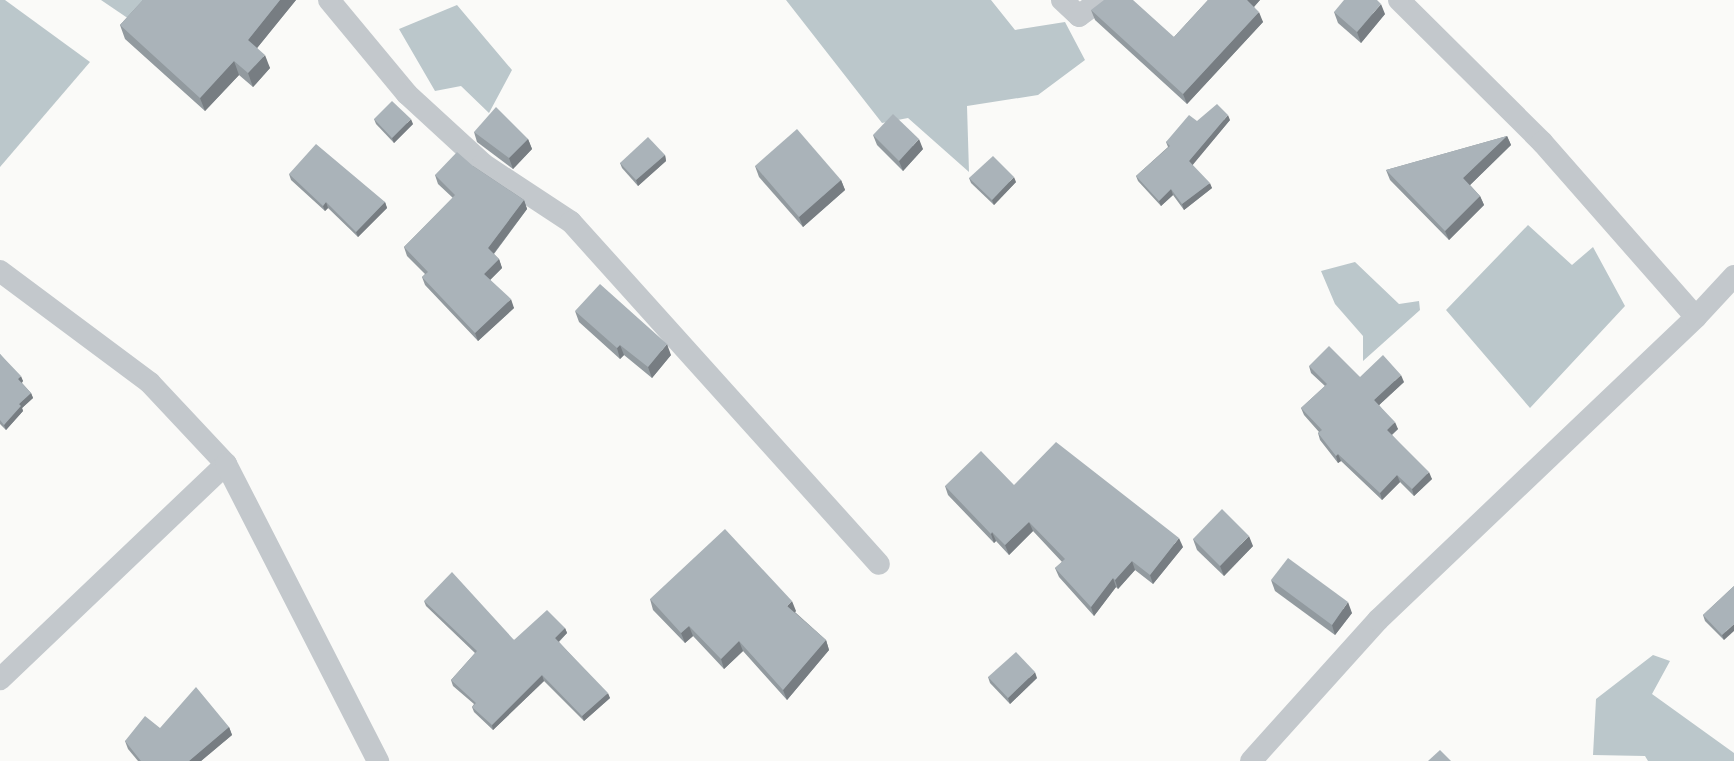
<!DOCTYPE html>
<html>
<head>
<meta charset="utf-8">
<style>
	body { margin:0 }
	#map { position:relative; width:1734px; height:761px; overflow:hidden; background:#fafaf8; font-family:"Nunito Sans",sans-serif }
	div>[style] { position:absolute }
	[style*='--x'] { left:calc(var(--x)*1px); top:calc(var(--y)*1px); width:calc(var(--w)*1px); rotate:calc(var(--a)*1deg) }
	.water>* { inset:0; background:#bbc7cb }
	.street>* { height:22px; margin:-11px; padding:0 11px; transform-origin:11px; border-radius:11px; background:#c3c8cc }
	.wall>* { inset:0; background:#929a9f }
	.shaded-wall>* { inset:0; background:#777d82 }
	.building>* { inset:0; background:#aab3b9 }
	span { translate:-50% -50%; white-space:nowrap; text-align:center; line-height:1.15; -webkit-text-stroke:4px #fff; paint-order:stroke }
</style>
</head>
<body>
<div id="map">
	<div class="water">
		<i style="clip-path:polygon(0 0,5px 0,90px 62px,0 167px)"></i>
		<i style="clip-path:polygon(101px 0,149px 0,129px 19px)"></i>
		<i style="clip-path:polygon(786px 0,991px 0,1015px 30px,1065px 22px,1085px 60px,1038px 95px,967px 106px,969px 172px,908px 118px,882px 123px)"></i>
		<i style="clip-path:polygon(457px 5px,512px 70px,489px 113px,461px 86px,435px 91px,399px 29px)"></i>
		<i style="clip-path:polygon(1528px 225px,1572px 265px,1593px 247px,1625px 306px,1530px 408px,1446px 310px)"></i>
		<i style="clip-path:polygon(1355px 262px,1399px 304px,1419px 301px,1420px 310px,1363px 361px,1363px 336px,1335px 304px,1321px 271px)"></i>
		<i style="clip-path:polygon(1653px 655px,1670px 661px,1652px 694px,1734px 753px,1734px 761px,1648px 761px,1645px 756px,1593px 755px,1596px 699px)"></i>
	</div>
	<div class="street">
		<i style="--x:329;--y:0;--w:122;--a:50.3"></i>
		<i style="--x:407;--y:94;--w:103;--a:42.6"></i>
		<i style="--x:483;--y:164;--w:105;--a:33.4"></i>
		<i style="--x:571;--y:222;--w:460;--a:48"></i>
		<i style="--x:1062;--y:0;--w:23;--a:43"></i>
		<i style="--x:1079;--y:16;--w:26;--a:-37"></i>
		<i style="--x:1399;--y:0;--w:202;--a:44.8"></i>
		<i style="--x:1542;--y:142;--w:233;--a:48.7"></i>
		<i style="--x:0;--y:271;--w:187;--a:36.7"></i>
		<i style="--x:150;--y:383;--w:111;--a:46.8"></i>
		<i style="--x:226;--y:464;--w:312;--a:136.4"></i>
		<i style="--x:226;--y:464;--w:334;--a:62.9"></i>
		<i style="--x:1251;--y:761;--w:190;--a:-48"></i>
		<i style="--x:1378;--y:620;--w:439;--a:-43.6"></i>
		<i style="--x:1696;--y:317;--w:56;--a:-47.2"></i>
	</div>
	<div class="wall">
		<i style="clip-path:polygon(143px 0,296px 0,257px 48px,270px 68px,253px 87px,239px 75px,205px 111px,125px 39px,120px 25px)"></i>
		<i style="clip-path:polygon(1208px 0,1260px 0,1254px 7px,1263px 22px,1187px 104px,1095px 20px,1091px 10px,1174px 37px)"></i>
		<i style="clip-path:polygon(1334px 12px,1385px 14px,1361px 43px,1338px 23px)"></i>
		<i style="clip-path:polygon(374px 119px,413px 124px,394px 143px,376px 124px)"></i>
		<i style="clip-path:polygon(1230px 120px,1192px 165px,1212px 188px,1184px 210px,1173px 195px,1161px 206px,1138px 181px,1136px 176px,1168px 147px,1166px 142px,1197px 121px)"></i>
		<i style="clip-path:polygon(474px 132px,528px 139px,532px 149px,513px 169px,477px 142px)"></i>
		<i style="clip-path:polygon(873px 135px,923px 149px,903px 171px,877px 145px)"></i>
		<i style="clip-path:polygon(1507px 136px,1511px 145px,1470px 185px,1480px 196px,1484px 205px,1449px 240px,1390px 180px,1386px 170px)"></i>
		<i style="clip-path:polygon(665px 155px,666px 161px,638px 186px,622px 168px,620px 163px)"></i>
		<i style="clip-path:polygon(473px 166px,524px 200px,527px 209px,494px 254px,499px 259px,502px 268px,490px 280px,514px 308px,478px 341px,425px 285px,422px 277px,425px 274px,407px 256px,404px 247px,453px 198px,438px 184px,435px 175px)"></i>
		<i style="clip-path:polygon(755px 166px,841px 180px,845px 190px,803px 227px,759px 177px)"></i>
		<i style="clip-path:polygon(289px 174px,385px 202px,387px 208px,358px 237px,328px 208px,325px 211px,291px 180px)"></i>
		<i style="clip-path:polygon(969px 178px,1016px 182px,994px 205px,971px 183px)"></i>
		<i style="clip-path:polygon(575px 311px,671px 355px,652px 378px,624px 355px,620px 359px,579px 322px)"></i>
		<i style="clip-path:polygon(0 354px,23px 381px,22px 383px,31px 393px,33px 398px,22px 408px,23px 411px,6px 430px,0 424px)"></i>
		<i style="clip-path:polygon(1309px 366px,1360px 377px,1404px 382px,1379px 405px,1398px 429px,1392px 435px,1432px 479px,1414px 496px,1400px 482px,1382px 500px,1341px 461px,1338px 463px,1320px 440px,1318px 433px,1319px 432px,1304px 415px,1301px 408px,1325px 386px,1311px 373px)"></i>
		<i style="clip-path:polygon(1014px 485px,1183px 547px,1153px 584px,1135px 570px,1118px 589px,1116px 587px,1094px 616px,1059px 577px,1055px 568px,1062px 562px,1033px 531px,1009px 555px,996px 541px,994px 543px,948px 495px,945px 486px)"></i>
		<i style="clip-path:polygon(1193px 539px,1253px 546px,1224px 576px,1197px 550px)"></i>
		<i style="clip-path:polygon(1271px 580px,1352px 613px,1335px 635px,1275px 591px)"></i>
		<i style="clip-path:polygon(1734px 586px,1724px 640px,1705px 621px,1703px 615px)"></i>
		<i style="clip-path:polygon(650px 599px,796px 611px,795px 612px,826px 640px,829px 650px,787px 700px,743px 651px,724px 669px,693px 636px,685px 643px,653px 610px)"></i>
		<i style="clip-path:polygon(424px 601px,514px 640px,565px 628px,567px 633px,559px 642px,610px 698px,584px 721px,544px 681px,493px 730px,474px 712px,472px 707px,474px 704px,453px 686px,451px 680px,475px 653px,426px 606px)"></i>
		<i style="clip-path:polygon(988px 677px,1037px 678px,1010px 704px,990px 683px)"></i>
		<i style="clip-path:polygon(229px 727px,232px 735px,201px 761px,138px 761px,128px 749px,125px 741px,160px 728px)"></i>
	</div>
	<div class="shaded-wall">
		<i style="clip-path:polygon(280px 0,296px 0,253px 53px,248px 40px)"></i>
		<i style="clip-path:polygon(1247px 0,1260px 0,1251px 10px)"></i>
		<i style="clip-path:polygon(1381px 4px,1385px 14px,1361px 43px,1357px 32px)"></i>
		<i style="clip-path:polygon(1259px 12px,1263px 22px,1187px 104px,1183px 94px)"></i>
		<i style="clip-path:polygon(265px 55px,270px 68px,253px 87px,248px 73px)"></i>
		<i style="clip-path:polygon(234px 61px,239px 75px,205px 111px,200px 98px)"></i>
		<i style="clip-path:polygon(1228px 115px,1230px 120px,1191px 167px,1189px 161px)"></i>
		<i style="clip-path:polygon(411px 119px,413px 124px,394px 143px,392px 138px)"></i>
		<i style="clip-path:polygon(1507px 136px,1511px 145px,1467px 188px,1463px 178px)"></i>
		<i style="clip-path:polygon(528px 139px,532px 149px,513px 169px,509px 158px)"></i>
		<i style="clip-path:polygon(919px 139px,923px 149px,903px 171px,899px 161px)"></i>
		<i style="clip-path:polygon(665px 155px,666px 161px,638px 186px,636px 180px)"></i>
		<i style="clip-path:polygon(1014px 177px,1016px 182px,994px 205px,992px 200px)"></i>
		<i style="clip-path:polygon(841px 180px,845px 190px,803px 227px,799px 217px)"></i>
		<i style="clip-path:polygon(1210px 183px,1212px 188px,1184px 210px,1182px 204px)"></i>
		<i style="clip-path:polygon(1171px 189px,1173px 195px,1161px 206px,1159px 201px)"></i>
		<i style="clip-path:polygon(1480px 196px,1484px 205px,1449px 240px,1445px 231px)"></i>
		<i style="clip-path:polygon(524px 200px,527px 209px,491px 257px,488px 248px)"></i>
		<i style="clip-path:polygon(326px 202px,328px 208px,325px 211px,323px 206px)"></i>
		<i style="clip-path:polygon(385px 202px,387px 208px,358px 237px,356px 232px)"></i>
		<i style="clip-path:polygon(499px 259px,502px 268px,488px 282px,484px 274px)"></i>
		<i style="clip-path:polygon(511px 299px,514px 308px,478px 341px,475px 333px)"></i>
		<i style="clip-path:polygon(667px 344px,671px 355px,652px 378px,648px 367px)"></i>
		<i style="clip-path:polygon(620px 345px,624px 355px,620px 359px,617px 348px)"></i>
		<i style="clip-path:polygon(1401px 375px,1404px 382px,1377px 407px,1374px 400px)"></i>
		<i style="clip-path:polygon(21px 376px,23px 381px,20px 384px,18px 379px)"></i>
		<i style="clip-path:polygon(31px 393px,33px 398px,22px 408px,23px 411px,6px 430px,4px 425px,19px 404px)"></i>
		<i style="clip-path:polygon(1395px 422px,1398px 429px,1389px 437px,1387px 430px)"></i>
		<i style="clip-path:polygon(1338px 454px,1341px 461px,1338px 463px,1336px 456px)"></i>
		<i style="clip-path:polygon(1429px 472px,1432px 479px,1414px 496px,1412px 489px)"></i>
		<i style="clip-path:polygon(1397px 475px,1400px 482px,1382px 500px,1380px 493px)"></i>
		<i style="clip-path:polygon(1029px 522px,1033px 531px,1009px 555px,1005px 545px)"></i>
		<i style="clip-path:polygon(992px 532px,996px 541px,994px 543px,991px 534px)"></i>
		<i style="clip-path:polygon(1249px 536px,1253px 546px,1224px 576px,1220px 566px)"></i>
		<i style="clip-path:polygon(1179px 538px,1183px 547px,1153px 584px,1150px 575px)"></i>
		<i style="clip-path:polygon(1132px 561px,1135px 570px,1118px 589px,1115px 580px)"></i>
		<i style="clip-path:polygon(1113px 578px,1116px 587px,1094px 616px,1091px 607px)"></i>
		<i style="clip-path:polygon(792px 601px,796px 611px,791px 616px,787px 606px)"></i>
		<i style="clip-path:polygon(1348px 602px,1352px 613px,1335px 635px,1332px 625px)"></i>
		<i style="clip-path:polygon(1734px 624px,1734px 631px,1724px 640px,1722px 635px)"></i>
		<i style="clip-path:polygon(689px 626px,693px 636px,685px 643px,681px 633px)"></i>
		<i style="clip-path:polygon(565px 628px,567px 633px,557px 643px,555px 638px)"></i>
		<i style="clip-path:polygon(826px 640px,829px 650px,787px 700px,783px 690px)"></i>
		<i style="clip-path:polygon(739px 641px,743px 651px,724px 669px,721px 659px)"></i>
		<i style="clip-path:polygon(1035px 672px,1037px 678px,1010px 704px,1008px 698px)"></i>
		<i style="clip-path:polygon(542px 675px,544px 681px,493px 730px,492px 725px)"></i>
		<i style="clip-path:polygon(608px 693px,610px 698px,584px 721px,582px 716px)"></i>
		<i style="clip-path:polygon(229px 727px,232px 735px,201px 761px,189px 761px)"></i>
	</div>
	<div class="building">
		<i style="clip-path:polygon(143px 0,280px 0,248px 40px,265px 55px,248px 73px,234px 61px,200px 98px,120px 25px)"></i>
		<i style="clip-path:polygon(1104px 0,1133px 0,1174px 37px,1208px 0,1247px 0,1259px 12px,1183px 94px,1091px 10px)"></i>
		<i style="clip-path:polygon(1344px 0,1377px 0,1381px 4px,1357px 32px,1334px 12px)"></i>
		<i style="clip-path:polygon(392px 101px,411px 119px,392px 138px,374px 119px)"></i>
		<i style="clip-path:polygon(1217px 104px,1228px 115px,1189px 161px,1210px 183px,1182px 204px,1171px 189px,1159px 201px,1136px 176px,1170px 146px,1166px 142px,1189px 115px,1197px 121px)"></i>
		<i style="clip-path:polygon(496px 107px,528px 139px,509px 158px,474px 132px)"></i>
		<i style="clip-path:polygon(893px 114px,919px 139px,899px 161px,873px 135px)"></i>
		<i style="clip-path:polygon(797px 129px,841px 180px,799px 217px,755px 166px)"></i>
		<i style="clip-path:polygon(1507px 136px,1463px 178px,1480px 196px,1445px 231px,1386px 170px)"></i>
		<i style="clip-path:polygon(648px 137px,665px 155px,636px 180px,620px 163px)"></i>
		<i style="clip-path:polygon(316px 144px,385px 202px,356px 232px,326px 202px,323px 206px,289px 174px)"></i>
		<i style="clip-path:polygon(457px 152px,473px 166px,524px 200px,488px 248px,499px 259px,484px 274px,511px 299px,475px 333px,422px 277px,428px 272px,404px 247px,455px 195px,435px 175px)"></i>
		<i style="clip-path:polygon(993px 156px,1014px 177px,992px 200px,969px 178px)"></i>
		<i style="clip-path:polygon(600px 284px,667px 344px,648px 367px,620px 345px,617px 348px,575px 311px)"></i>
		<i style="clip-path:polygon(1329px 346px,1360px 377px,1383px 355px,1401px 375px,1374px 400px,1395px 422px,1387px 430px,1429px 472px,1412px 489px,1397px 475px,1380px 493px,1338px 454px,1336px 456px,1318px 433px,1322px 430px,1301px 408px,1327px 384px,1309px 366px)"></i>
		<i style="clip-path:polygon(0 354px,21px 376px,18px 379px,31px 393px,19px 404px,21px 406px,4px 425px,0 420px)"></i>
		<i style="clip-path:polygon(1056px 442px,1179px 538px,1150px 575px,1132px 561px,1115px 580px,1113px 578px,1091px 607px,1055px 568px,1065px 559px,1029px 522px,1005px 545px,992px 532px,991px 534px,945px 486px,981px 451px,1014px 485px)"></i>
		<i style="clip-path:polygon(1222px 509px,1249px 536px,1220px 566px,1193px 539px)"></i>
		<i style="clip-path:polygon(725px 529px,792px 601px,787px 606px,826px 640px,783px 690px,739px 641px,721px 659px,689px 626px,681px 633px,650px 599px)"></i>
		<i style="clip-path:polygon(1288px 558px,1348px 602px,1332px 625px,1271px 580px)"></i>
		<i style="clip-path:polygon(452px 572px,514px 640px,547px 610px,565px 628px,555px 638px,608px 693px,582px 716px,542px 675px,492px 725px,472px 707px,476px 703px,451px 680px,477px 651px,424px 601px)"></i>
		<i style="clip-path:polygon(1734px 586px,1734px 624px,1722px 635px,1703px 615px)"></i>
		<i style="clip-path:polygon(1016px 652px,1035px 672px,1008px 698px,988px 677px)"></i>
		<i style="clip-path:polygon(196px 687px,229px 727px,189px 761px,141px 761px,125px 741px,145px 716px,160px 728px)"></i>
		<i style="clip-path:polygon(1440px 750px,1451px 761px,1428px 761px)"></i>
	</div>
</div>
</body>
</html>
